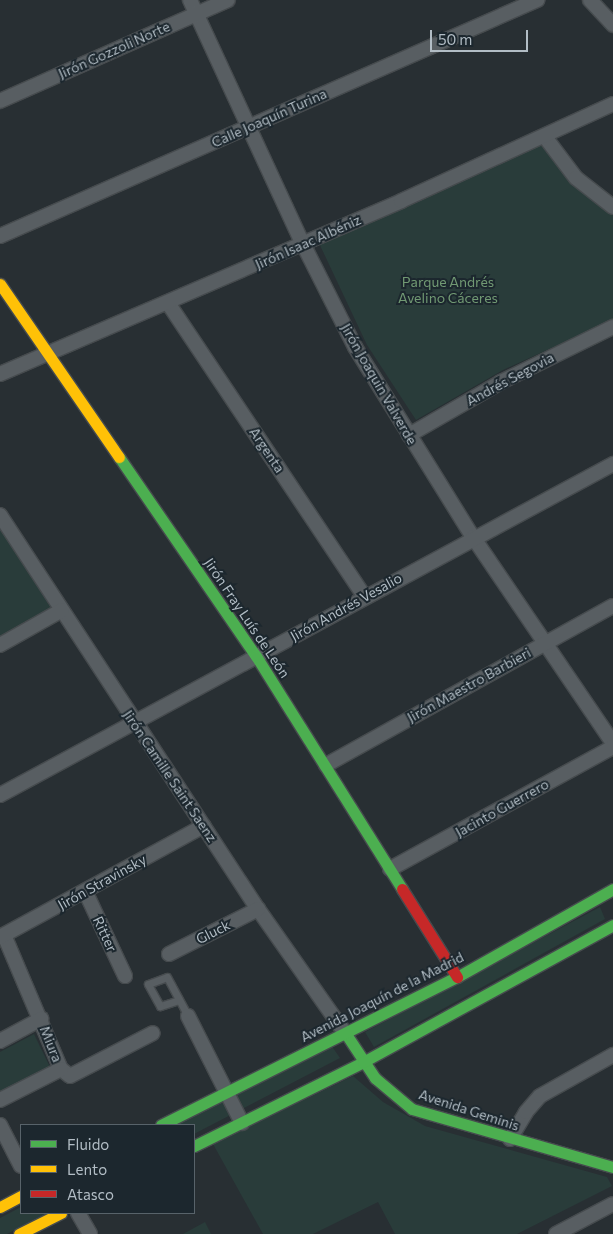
<!DOCTYPE html>
<html>
<head>
<meta charset="utf-8">
<style>
	body { margin:0 }
	#map { position:relative; width:613px; height:1234px; overflow:hidden; background:#282f33; font-family:Commissioner,sans-serif }
	div>[style] { position:absolute }
	[style*='--x'] { left:calc(var(--x)*1px); top:calc(var(--y)*1px); width:calc(var(--w)*1px); rotate:calc(var(--a)*1deg) }
	.green>* { inset:0; background:#293c3a }
	.roads { filter:drop-shadow(1px 0 #464b4e) drop-shadow(-1px 0 #464b4e) drop-shadow(0 1px #464b4e) drop-shadow(0 -1px #464b4e) }
	.lane>* { height:7px; margin:-3.5px; padding:0 3.5px; transform-origin:3.5px; border-radius:3.5px; background:#585e62 }
	.street>* { height:14px; margin:-7px; padding:0 7px; transform-origin:7px; border-radius:7px; background:#585e62 }
	.fast>* { height:11px; margin:-5.5px; padding:0 5.5px; transform-origin:5.5px; border-radius:5.5px; background:#4caf50 }
	.slow>* { height:11px; margin:-5.5px; padding:0 5.5px; transform-origin:5.5px; border-radius:5.5px; background:#ffc107 }
	.jam>* { height:11px; margin:-5.5px; padding:0 5.5px; transform-origin:5.5px; border-radius:5.5px; background:#c62828 }
	span { translate:-50% -50%; white-space:nowrap; text-align:center; line-height:1.15; -webkit-text-stroke:4px #1c272e; paint-order:stroke }
	.street-label { font-size:14px; color:#b2bdc5 }
	.park-label { font-size:14px; color:#719973 }
	.legend { position:absolute; left:20px; top:1124px; width:175px; height:90px; box-sizing:border-box; background:#1c272e; border:1px solid #58636a; margin:0; padding:6px 9px; list-style:none; font-size:15px; color:#b2bdc5 }
	.legend li { display:flex; align-items:center; gap:10px; height:25px }
	.legend b { width:25px; border:1px solid #58636a }
	.scale { position:absolute; left:430px; top:30px; width:98px; height:22px; box-sizing:border-box; border:2px solid #b2bdc5; border-top:0; padding-left:6px; font-size:15px; line-height:18px; white-space:nowrap; color:#b2bdc5; -webkit-text-stroke:4px #1c272e; paint-order:stroke }
</style>
</head>
<body>
<div id="map">
	<div class="green">
		<i style="clip-path:polygon(543px 142px,613px 213px,613px 320px,503px 370px,416px 420px,367px 345px,318px 241px)"></i>
		<i style="clip-path:polygon(0 527px,52px 609px,0 638px)"></i>
		<i style="clip-path:polygon(600px 907px,605px 919px,374px 1047px,365px 1032px)"></i>
		<i style="clip-path:polygon(34px 1034px,50px 1067px,0 1093px,0 1052px)"></i>
		<i style="clip-path:polygon(331px 1045px,340px 1058px,194px 1134px,194px 1125px,174px 1125px)"></i>
		<i style="clip-path:polygon(353px 1076px,383px 1102px,425px 1126px,607px 1177px,612px 1186px,517px 1234px,395px 1234px,378px 1202px,313px 1234px,263px 1234px,213px 1144px)"></i>
		<i style="clip-path:polygon(21px 1207px,21px 1213px,48px 1213px,7px 1234px,0 1234px,0 1218px)"></i>
		<i style="clip-path:polygon(205px 1222px,211px 1234px,183px 1234px)"></i>
	</div>
	<div class="roads">
		<div class="lane">
			<i style="--x:179;--y:1000;--w:20;--a:162"></i>
			<i style="--x:160;--y:1006;--w:25;--a:-119"></i>
			<i style="--x:148;--y:984;--w:20;--a:-20"></i>
			<i style="--x:167;--y:977;--w:44;--a:61.7"></i>
		</div>
		<div class="street">
			<i style="--x:190;--y:0;--w:269;--a:65.2"></i>
			<i style="--x:303;--y:244;--w:115;--a:63.2"></i>
			<i style="--x:355;--y:347;--w:224;--a:58.2"></i>
			<i style="--x:473;--y:537;--w:249;--a:55.8"></i>
			<i style="--x:590;--y:0;--w:34;--a:47"></i>
			<i style="--x:0;--y:101;--w:249;--a:-23.9"></i>
			<i style="--x:545;--y:137;--w:51;--a:52.9"></i>
			<i style="--x:576;--y:178;--w:47;--a:38.1"></i>
			<i style="--x:0;--y:236;--w:587;--a:-23.72"></i>
			<i style="--x:168;--y:303;--w:354;--a:56.2"></i>
			<i style="--x:0;--y:374;--w:437;--a:-23.3"></i>
			<i style="--x:401;--y:201;--w:233;--a:-24.6"></i>
			<i style="--x:409;--y:435;--w:106;--a:-29.9"></i>
			<i style="--x:501;--y:382;--w:125;--a:-26.2"></i>
			<i style="--x:0;--y:515;--w:471;--a:56.8"></i>
			<i style="--x:258;--y:909;--w:153;--a:54.9"></i>
			<i style="--x:0;--y:645;--w:71;--a:-29.4"></i>
			<i style="--x:326;--y:765;--w:328;--a:-29"></i>
			<i style="--x:0;--y:795;--w:697;--a:-28.37"></i>
			<i style="--x:390;--y:869;--w:254;--a:-28.7"></i>
			<i style="--x:85;--y:891;--w:94;--a:64.8"></i>
			<i style="--x:4;--y:935;--w:146;--a:67"></i>
			<i style="--x:61;--y:1069;--w:11;--a:38"></i>
			<i style="--x:70;--y:1076;--w:93;--a:-27.4"></i>
			<i style="--x:0;--y:937;--w:232;--a:-28.6"></i>
			<i style="--x:169;--y:954;--w:100;--a:-26.8"></i>
			<i style="--x:188;--y:1016;--w:120;--a:63.2"></i>
			<i style="--x:0;--y:1041;--w:47;--a:-28.2"></i>
			<i style="--x:0;--y:1100;--w:68;--a:-26.9"></i>
			<i style="--x:0;--y:1125;--w:46;--a:62.9"></i>
			<i style="--x:510;--y:1139;--w:31;--a:-59"></i>
			<i style="--x:526;--y:1112;--w:21;--a:-49"></i>
			<i style="--x:540;--y:1096;--w:84;--a:-29.3"></i>
			<i style="--x:78;--y:1213;--w:24;--a:60"></i>
			<i style="--x:556;--y:1234;--w:64;--a:-27.8"></i>
		</div>
		<div class="fast">
			<i style="--x:119;--y:457;--w:242;--a:55.5"></i>
			<i style="--x:256;--y:656;--w:275;--a:57.9"></i>
			<i style="--x:346;--y:1034;--w:53;--a:56.6"></i>
			<i style="--x:375;--y:1078;--w:48;--a:40"></i>
			<i style="--x:412;--y:1109;--w:209;--a:16.1"></i>
			<i style="--x:161;--y:1125;--w:331;--a:-26.6"></i>
			<i style="--x:457;--y:977;--w:179;--a:-29.4"></i>
			<i style="--x:194;--y:1146;--w:189;--a:-26.4"></i>
			<i style="--x:363;--y:1062;--w:285;--a:-28.7"></i>
		</div>
		<div class="slow">
			<i style="--x:0;--y:284;--w:210;--a:55.5"></i>
			<i style="--x:0;--y:1207;--w:24;--a:-28"></i>
			<i style="--x:19;--y:1234;--w:47;--a:-26.6"></i>
		</div>
		<div class="jam">
			<i style="--x:402;--y:889;--w:104;--a:58"></i>
		</div>
	</div>
	<div class="street-label">
		<span style="left:114px;top:50px;rotate:-24deg">Jirón Gozzoli Norte</span>
		<span style="left:269px;top:118px;rotate:-24deg">Calle Joaquín Turina</span>
		<span style="left:308px;top:242px;rotate:-24deg">Jirón Isaac Albéniz</span>
		<span style="left:510px;top:379px;rotate:-28deg">Andrés Segovia</span>
		<span style="left:379px;top:384px;rotate:60deg">Jirón Joaquin Valverde</span>
		<span style="left:267px;top:450px;rotate:56deg">Argenta</span>
		<span style="left:346px;top:607px;rotate:-29deg">Jirón Andrés Vesalio</span>
		<span style="left:247px;top:618px;rotate:56deg">Jirón Fray Luís de León</span>
		<span style="left:469px;top:685px;rotate:-29deg">Jirón Maestro Barbieri</span>
		<span style="left:170px;top:776px;rotate:56deg">Jirón Camille Saint Saenz</span>
		<span style="left:502px;top:808px;rotate:-29deg">Jacinto Guerrero</span>
		<span style="left:102px;top:882px;rotate:-29deg">Jirón Stravinsky</span>
		<span style="left:213px;top:932px;rotate:-27deg">Gluck</span>
		<span style="left:105px;top:934px;rotate:65deg">Ritter</span>
		<span style="left:382px;top:997px;rotate:-27deg">Avenida Joaquín de la Madrid</span>
		<span style="left:51px;top:1044px;rotate:68deg">Miura</span>
		<span style="left:469px;top:1110px;rotate:18deg">Avenida Geminis</span>
	</div>
	<div class="park-label">
		<span style="left:448px;top:290px">Parque Andrés<br>Avelino Cáceres</span>
	</div>
	<ul class="legend">
	<li><b style="height:6px;background:#4caf50"></b>Fluido</li>
	<li><b style="height:6px;background:#ffc107"></b>Lento</li>
	<li><b style="height:6px;background:#c62828"></b>Atasco</li>
	</ul>
	<div class="scale">50 m</div>
</div>
</body>
</html>
